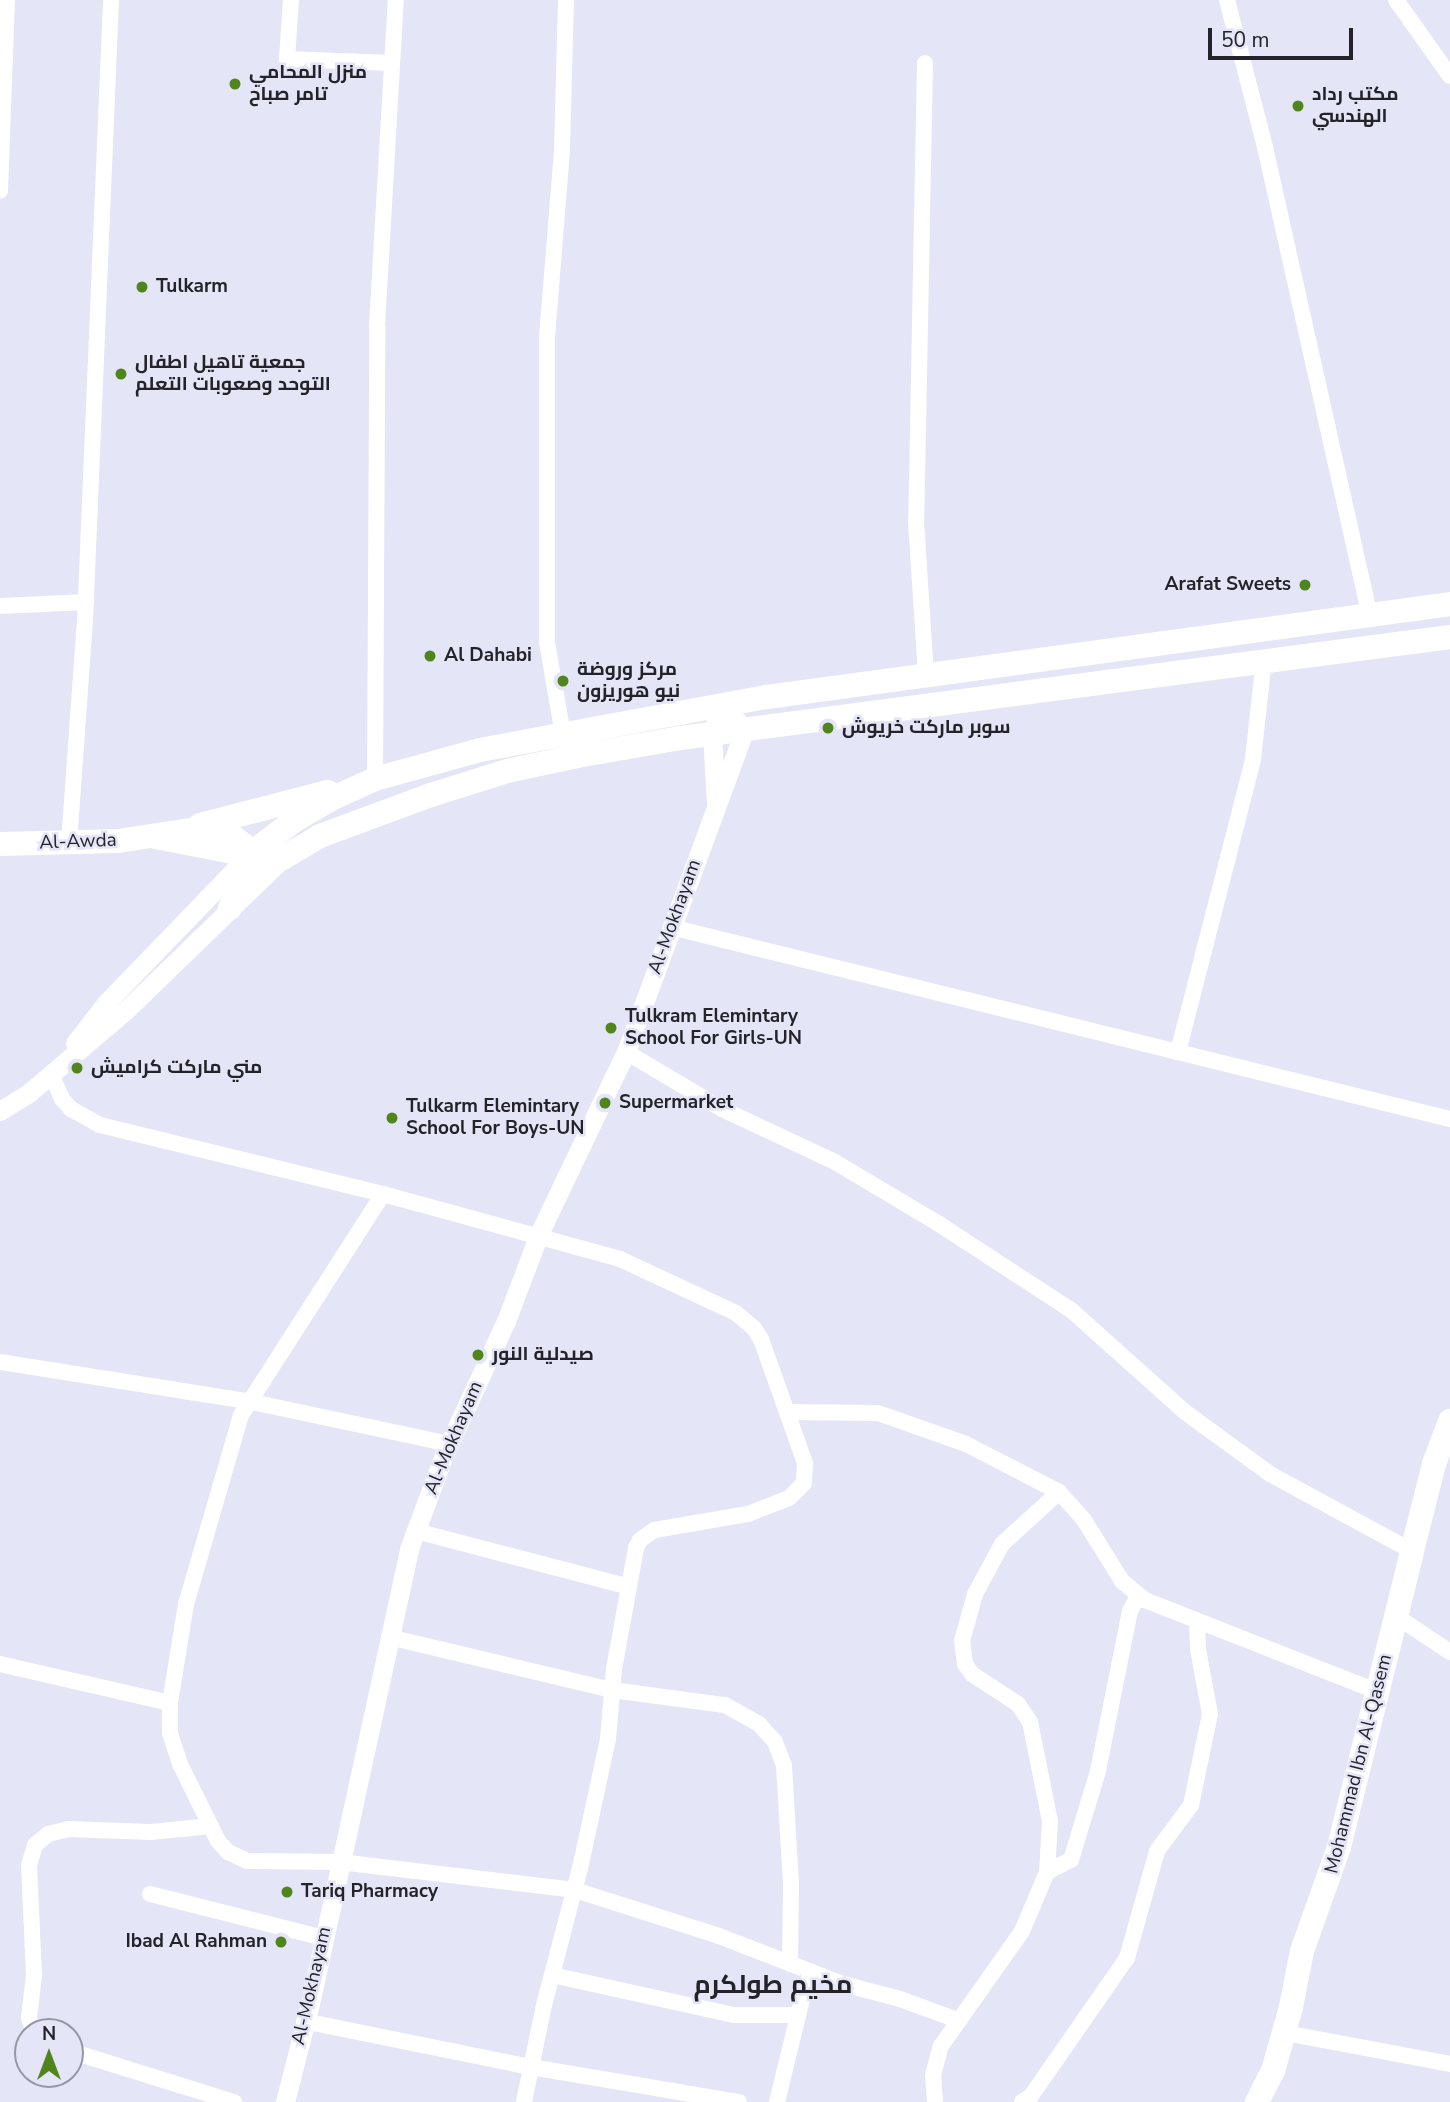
<!DOCTYPE html>
<html>
<head>
<meta charset="utf-8">
<style>
	body { margin:0 }
	#map { position:relative; width:1450px; height:2102px; overflow:hidden; background:#e4e5f6; font-family:"Nunito Sans",Cairo,sans-serif }
	div>[style] { position:absolute }
	[style*='--x'] { left:calc(var(--x)*1px); top:calc(var(--y)*1px); width:calc(var(--w)*1px); rotate:calc(var(--a)*1deg) }
	.minor>* { height:16px; margin:-8px; padding:0 8px; transform-origin:8px; border-radius:8px; background:#fff }
	.tertiary>* { height:19px; margin:-9.5px; padding:0 9.5px; transform-origin:9.5px; border-radius:9.5px; background:#fff }
	.primary>* { height:24px; margin:-12px; padding:0 12px; transform-origin:12px; border-radius:12px; background:#fff }
	.dots>* { width:19px; height:19px; translate:-50% -50%; box-sizing:border-box; border:4px solid #e4e5f6; border-radius:50% }
	span { translate:-50% -50%; white-space:nowrap; text-align:center; line-height:1.15; -webkit-text-stroke:5px #e4e5f6; paint-order:stroke }
	.poi-label { font-size:19px; color:#232329; font-weight:700 }
	.left { translate:0 -50%; text-align:left }
	.right { translate:-100% -50%; text-align:right }
	.street-label { font-size:19px; color:#232329 }
	.district-label { font-size:26px; color:#232329; font-weight:700 }
	.north { position:absolute; left:14px; top:2018px; width:70px; height:70px; box-sizing:border-box; background:#e4e5f6; border:2px solid #9797a4; border-radius:50%; rotate:0deg; font-size:19px; font-weight:700; line-height:28px; text-align:center; color:#232329 }
	.north::after { content:''; display:block; margin:auto; width:24px; height:32px; background:#50841c; clip-path:polygon(50% 0,100% 100%,50% 72%,0 100%) }
	.scale { position:absolute; left:1208px; top:28px; width:145px; height:32px; box-sizing:border-box; border:4px solid #232329; border-top:0; padding-left:9px; font-size:21px; line-height:24px; white-space:nowrap; color:#232329; -webkit-text-stroke:5px #e4e5f6; paint-order:stroke }
</style>
</head>
<body>
<div id="map">
	<div class="minor">
		<i style="--x:291;--y:0;--w:59;--a:93.9"></i>
		<i style="--x:287;--y:59;--w:105;--a:2.2"></i>
		<i style="--x:1227;--y:0;--w:152;--a:75.5"></i>
		<i style="--x:1265;--y:147;--w:480;--a:77.4"></i>
		<i style="--x:1396;--y:0;--w:93;--a:54.6"></i>
		<i style="--x:925;--y:63;--w:458;--a:91.1"></i>
		<i style="--x:916;--y:521;--w:154;--a:86.3"></i>
		<i style="--x:0;--y:191;--w:191;--a:-87.9"></i>
		<i style="--x:0;--y:606;--w:86;--a:-2.7"></i>
		<i style="--x:563;--y:735;--w:94;--a:-99.8"></i>
		<i style="--x:547;--y:642;--w:305;--a:-90"></i>
		<i style="--x:547;--y:337;--w:187;--a:-85.4"></i>
		<i style="--x:562;--y:151;--w:151;--a:-88.5"></i>
		<i style="--x:375;--y:779;--w:453;--a:-89.7"></i>
		<i style="--x:377;--y:326;--w:327;--a:-86.7"></i>
		<i style="--x:69;--y:843;--w:223;--a:-85.9"></i>
		<i style="--x:85;--y:621;--w:622;--a:-87.6"></i>
		<i style="--x:671;--y:927;--w:802;--a:13.85"></i>
		<i style="--x:626;--y:1052;--w:112;--a:30.7"></i>
		<i style="--x:722;--y:1109;--w:125;--a:25.1"></i>
		<i style="--x:835;--y:1162;--w:121;--a:30.8"></i>
		<i style="--x:939;--y:1224;--w:158;--a:33.1"></i>
		<i style="--x:1071;--y:1310;--w:153;--a:41.8"></i>
		<i style="--x:1185;--y:1412;--w:105;--a:36.1"></i>
		<i style="--x:1270;--y:1474;--w:162;--a:28.5"></i>
		<i style="--x:1178;--y:1052;--w:302;--a:-75.6"></i>
		<i style="--x:1253;--y:759;--w:100;--a:-83.7"></i>
		<i style="--x:51;--y:1074;--w:27;--a:66"></i>
		<i style="--x:62;--y:1099;--w:13;--a:48"></i>
		<i style="--x:71;--y:1109;--w:33;--a:29"></i>
		<i style="--x:100;--y:1125;--w:291;--a:13.7"></i>
		<i style="--x:383;--y:1194;--w:246;--a:15.3"></i>
		<i style="--x:620;--y:1259;--w:128;--a:25"></i>
		<i style="--x:736;--y:1313;--w:23;--a:40"></i>
		<i style="--x:754;--y:1328;--w:13;--a:58"></i>
		<i style="--x:761;--y:1339;--w:132;--a:70.5"></i>
		<i style="--x:805;--y:1463;--w:20;--a:93"></i>
		<i style="--x:804;--y:1483;--w:21;--a:135"></i>
		<i style="--x:789;--y:1498;--w:44;--a:158.7"></i>
		<i style="--x:748;--y:1514;--w:95;--a:170.3"></i>
		<i style="--x:654;--y:1530;--w:17;--a:144"></i>
		<i style="--x:640;--y:1540;--w:9;--a:117"></i>
		<i style="--x:636;--y:1548;--w:123;--a:100.3"></i>
		<i style="--x:614;--y:1669;--w:70;--a:94.9"></i>
		<i style="--x:608;--y:1739;--w:132;--a:102.2"></i>
		<i style="--x:580;--y:1868;--w:142;--a:104.7"></i>
		<i style="--x:544;--y:2005;--w:99;--a:101.7"></i>
		<i style="--x:383;--y:1194;--w:263;--a:122.7"></i>
		<i style="--x:241;--y:1415;--w:197;--a:106.2"></i>
		<i style="--x:186;--y:1604;--w:100;--a:99.2"></i>
		<i style="--x:170;--y:1703;--w:30;--a:90"></i>
		<i style="--x:170;--y:1733;--w:33;--a:72"></i>
		<i style="--x:180;--y:1764;--w:86;--a:63.7"></i>
		<i style="--x:218;--y:1841;--w:15;--a:48"></i>
		<i style="--x:228;--y:1852;--w:21;--a:25"></i>
		<i style="--x:247;--y:1861;--w:93;--a:0.6"></i>
		<i style="--x:340;--y:1862;--w:237;--a:6.8"></i>
		<i style="--x:575;--y:1890;--w:151;--a:17.7"></i>
		<i style="--x:719;--y:1936;--w:133;--a:21.2"></i>
		<i style="--x:843;--y:1984;--w:59;--a:14.7"></i>
		<i style="--x:900;--y:1999;--w:61;--a:20.2"></i>
		<i style="--x:0;--y:1362;--w:255;--a:9"></i>
		<i style="--x:252;--y:1402;--w:201;--a:12"></i>
		<i style="--x:787;--y:1412;--w:91;--a:0.6"></i>
		<i style="--x:878;--y:1413;--w:93;--a:19.4"></i>
		<i style="--x:966;--y:1444;--w:105;--a:27.3"></i>
		<i style="--x:1059;--y:1492;--w:38;--a:48"></i>
		<i style="--x:1084;--y:1520;--w:72;--a:58.1"></i>
		<i style="--x:1122;--y:1581;--w:30;--a:40"></i>
		<i style="--x:1145;--y:1600;--w:248;--a:21.5"></i>
		<i style="--x:416;--y:1531;--w:220;--a:14.7"></i>
		<i style="--x:1396;--y:1616;--w:65;--a:33.7"></i>
		<i style="--x:389;--y:1637;--w:229;--a:13.4"></i>
		<i style="--x:612;--y:1690;--w:114;--a:7.6"></i>
		<i style="--x:725;--y:1705;--w:39;--a:29"></i>
		<i style="--x:759;--y:1724;--w:24;--a:48"></i>
		<i style="--x:775;--y:1742;--w:25;--a:69"></i>
		<i style="--x:784;--y:1765;--w:119;--a:86.6"></i>
		<i style="--x:791;--y:1884;--w:80;--a:90.7"></i>
		<i style="--x:0;--y:1664;--w:174;--a:12.9"></i>
		<i style="--x:1047;--y:1872;--w:27;--a:-27"></i>
		<i style="--x:1071;--y:1860;--w:93;--a:-73.1"></i>
		<i style="--x:1098;--y:1771;--w:163;--a:-78.7"></i>
		<i style="--x:1130;--y:1611;--w:17;--a:-62"></i>
		<i style="--x:150;--y:1894;--w:179;--a:14.2"></i>
		<i style="--x:552;--y:1975;--w:186;--a:12.4"></i>
		<i style="--x:734;--y:2015;--w:63;--a:0"></i>
		<i style="--x:304;--y:2021;--w:232;--a:11.5"></i>
		<i style="--x:531;--y:2067;--w:211;--a:9.6"></i>
		<i style="--x:34;--y:2032;--w:15;--a:-110"></i>
		<i style="--x:29;--y:2018;--w:43;--a:-83.4"></i>
		<i style="--x:34;--y:1975;--w:110;--a:-92.6"></i>
		<i style="--x:29;--y:1865;--w:21;--a:-73"></i>
		<i style="--x:35;--y:1845;--w:17;--a:-40"></i>
		<i style="--x:48;--y:1834;--w:21;--a:-14"></i>
		<i style="--x:68;--y:1829;--w:83;--a:2.1"></i>
		<i style="--x:151;--y:1832;--w:60;--a:-5.7"></i>
		<i style="--x:1285;--y:2033;--w:168;--a:10.6"></i>
		<i style="--x:70;--y:2051;--w:172;--a:17.3"></i>
		<i style="--x:777;--y:2102;--w:135;--a:-76.3"></i>
		<i style="--x:935;--y:2102;--w:27;--a:-94"></i>
		<i style="--x:933;--y:2075;--w:30;--a:-75"></i>
		<i style="--x:941;--y:2046;--w:141;--a:-54.8"></i>
		<i style="--x:1022;--y:1931;--w:64;--a:-67"></i>
		<i style="--x:1047;--y:1872;--w:51;--a:-86.6"></i>
		<i style="--x:1050;--y:1821;--w:101;--a:-101.4"></i>
		<i style="--x:1030;--y:1722;--w:22;--a:-124"></i>
		<i style="--x:1018;--y:1704;--w:55;--a:-146.9"></i>
		<i style="--x:972;--y:1674;--w:12;--a:-125"></i>
		<i style="--x:965;--y:1664;--w:23;--a:-97"></i>
		<i style="--x:962;--y:1641;--w:49;--a:-74.5"></i>
		<i style="--x:975;--y:1594;--w:57;--a:-61.6"></i>
		<i style="--x:1002;--y:1544;--w:77;--a:-42.4"></i>
		<i style="--x:1022;--y:2102;--w:11;--a:-34"></i>
		<i style="--x:1031;--y:2096;--w:168;--a:-55.2"></i>
		<i style="--x:1127;--y:1958;--w:111;--a:-74.3"></i>
		<i style="--x:1157;--y:1851;--w:57;--a:-53.5"></i>
		<i style="--x:1191;--y:1805;--w:93;--a:-78.2"></i>
		<i style="--x:1210;--y:1714;--w:66;--a:-100.5"></i>
		<i style="--x:1198;--y:1649;--w:28;--a:-92"></i>
	</div>
	<div class="tertiary">
		<i style="--x:75;--y:1043;--w:51;--a:-52.2"></i>
		<i style="--x:106;--y:1003;--w:206;--a:-46"></i>
		<i style="--x:0;--y:1111;--w:36;--a:-32"></i>
		<i style="--x:30;--y:1092;--w:125;--a:-40.5"></i>
		<i style="--x:125;--y:1011;--w:220;--a:-44.1"></i>
		<i style="--x:285;--y:2102;--w:101;--a:-75.7"></i>
		<i style="--x:310;--y:2004;--w:466;--a:-77.7"></i>
		<i style="--x:409;--y:1549;--w:100;--a:-69.6"></i>
		<i style="--x:444;--y:1455;--w:148;--a:-65.2"></i>
		<i style="--x:506;--y:1321;--w:93;--a:-69.2"></i>
		<i style="--x:539;--y:1234;--w:202;--a:-64.5"></i>
		<i style="--x:626;--y:1052;--w:344;--a:-69.8"></i>
		<i style="--x:745;--y:729;--w:34;--a:-135"></i>
		<i style="--x:721;--y:705;--w:30;--a:107"></i>
		<i style="--x:712;--y:734;--w:70;--a:86.7"></i>
	</div>
	<div class="primary">
		<i style="--x:200;--y:825;--w:132;--a:-14.5"></i>
		<i style="--x:156;--y:837;--w:104;--a:11.1"></i>
		<i style="--x:258;--y:857;--w:25;--a:2"></i>
		<i style="--x:283;--y:858;--w:43;--a:-30.7"></i>
		<i style="--x:320;--y:836;--w:118;--a:-20.3"></i>
		<i style="--x:431;--y:795;--w:80;--a:-17.5"></i>
		<i style="--x:507;--y:771;--w:72;--a:-12.1"></i>
		<i style="--x:577;--y:756;--w:105;--a:-9.9"></i>
		<i style="--x:680;--y:738;--w:777;--a:-7.47"></i>
		<i style="--x:0;--y:844;--w:118;--a:-1.5"></i>
		<i style="--x:118;--y:841;--w:79;--a:-8.7"></i>
		<i style="--x:196;--y:829;--w:32;--a:7"></i>
		<i style="--x:228;--y:833;--w:20;--a:37"></i>
		<i style="--x:244;--y:845;--w:24;--a:75"></i>
		<i style="--x:250;--y:868;--w:45;--a:116.6"></i>
		<i style="--x:249;--y:855;--w:58;--a:-37.3"></i>
		<i style="--x:295;--y:820;--w:44;--a:-30.1"></i>
		<i style="--x:333;--y:798;--w:46;--a:-24.3"></i>
		<i style="--x:375;--y:779;--w:109;--a:-15.4"></i>
		<i style="--x:480;--y:750;--w:292;--a:-10.5"></i>
		<i style="--x:767;--y:697;--w:689;--a:-7.75"></i>
		<i style="--x:1257;--y:2102;--w:35;--a:-63"></i>
		<i style="--x:1273;--y:2071;--w:66;--a:-74.3"></i>
		<i style="--x:1291;--y:2007;--w:57;--a:-78.9"></i>
		<i style="--x:1302;--y:1951;--w:110;--a:-70.4"></i>
		<i style="--x:1339;--y:1847;--w:305;--a:-76.1"></i>
		<i style="--x:1412;--y:1551;--w:90;--a:-75.8"></i>
		<i style="--x:1434;--y:1464;--w:46;--a:-69.6"></i>
	</div>
	<div class="dots">
		<i style="left:235px;top:84px;background:#50841c"></i>
		<i style="left:1298px;top:106px;background:#50841c"></i>
		<i style="left:142px;top:287px;background:#50841c"></i>
		<i style="left:121px;top:374px;background:#50841c"></i>
		<i style="left:1305px;top:585px;background:#50841c"></i>
		<i style="left:430px;top:656px;background:#50841c"></i>
		<i style="left:563px;top:681px;background:#50841c"></i>
		<i style="left:828px;top:728px;background:#50841c"></i>
		<i style="left:611px;top:1028px;background:#50841c"></i>
		<i style="left:77px;top:1068px;background:#50841c"></i>
		<i style="left:605px;top:1103px;background:#50841c"></i>
		<i style="left:392px;top:1118px;background:#50841c"></i>
		<i style="left:478px;top:1355px;background:#50841c"></i>
		<i style="left:287px;top:1892px;background:#50841c"></i>
		<i style="left:281px;top:1942px;background:#50841c"></i>
	</div>
	<div class="poi-label">
		<span class="left" style="left:249px;top:84px">منزل المحامي<br>تامر صباح</span>
		<span class="left" style="left:1312px;top:106px">مكتب رداد<br>الهندسي</span>
		<span class="left" style="left:156px;top:287px">Tulkarm</span>
		<span class="left" style="left:135px;top:374px">جمعية تاهيل اطفال<br>التوحد وصعوبات التعلم</span>
		<span class="right" style="left:1291px;top:585px">Arafat Sweets</span>
		<span class="left" style="left:444px;top:656px">Al Dahabi</span>
		<span class="left" style="left:577px;top:681px">مركز وروضة<br>نيو هوريزون</span>
		<span class="left" style="left:842px;top:728px">سوبر ماركت خريوش</span>
		<span class="left" style="left:625px;top:1028px">Tulkram Elemintary<br>School For Girls-UN</span>
		<span class="left" style="left:91px;top:1068px">مني ماركت كراميش</span>
		<span class="left" style="left:619px;top:1103px">Supermarket</span>
		<span class="left" style="left:406px;top:1118px">Tulkarm Elemintary<br>School For Boys-UN</span>
		<span class="left" style="left:492px;top:1355px">صيدلية النور</span>
		<span class="left" style="left:301px;top:1892px">Tariq Pharmacy</span>
		<span class="right" style="left:267px;top:1942px">Ibad Al Rahman</span>
	</div>
	<div class="street-label">
		<span style="left:78px;top:842px;rotate:-2deg">Al-Awda</span>
		<span style="left:675px;top:917px;rotate:-70deg">Al-Mokhayam</span>
		<span style="left:454px;top:1438px;rotate:-67deg">Al-Mokhayam</span>
		<span style="left:1359px;top:1764px;rotate:-76deg">Mohammad Ibn Al-Qasem</span>
		<span style="left:312px;top:1986px;rotate:-77deg">Al-Mokhayam</span>
	</div>
	<div class="district-label">
		<span style="left:773px;top:1985px">مخيم طولكرم</span>
	</div>
	<div class="north">N</div>
	<div class="scale">50 m</div>
</div>
</body>
</html>
